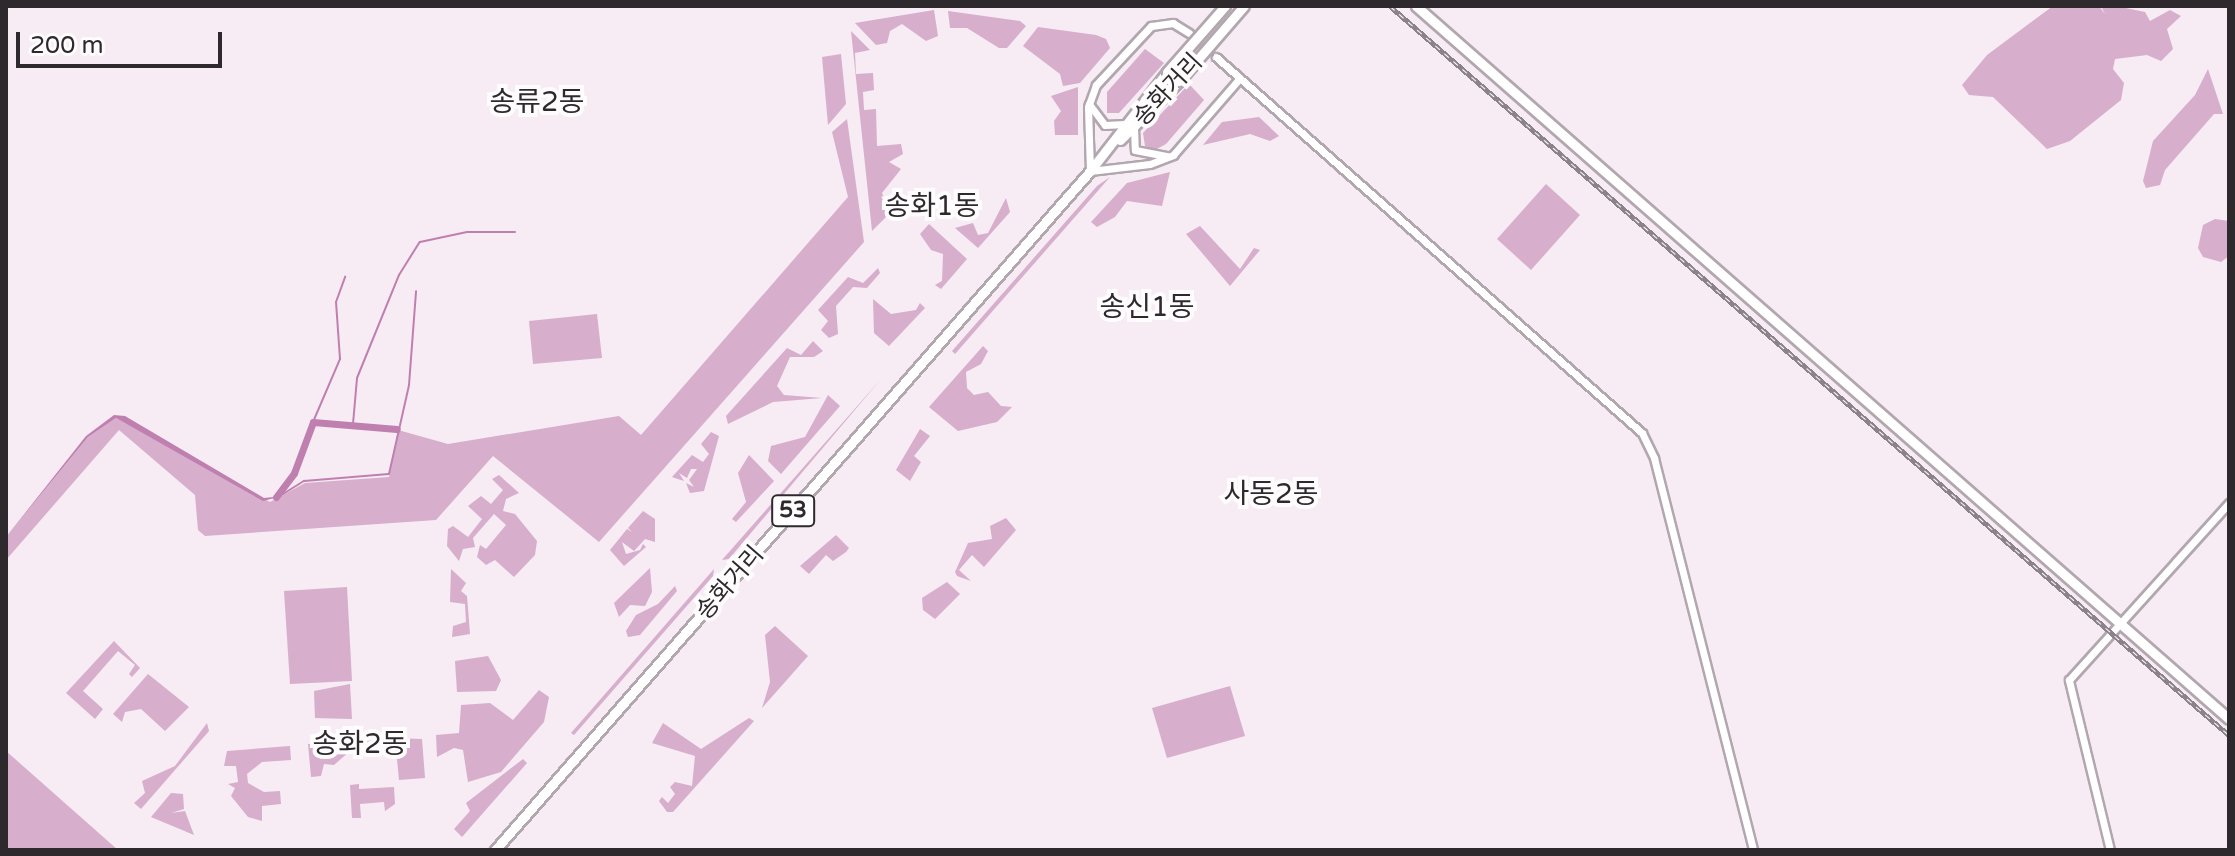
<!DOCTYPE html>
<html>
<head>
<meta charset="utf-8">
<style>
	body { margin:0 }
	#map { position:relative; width:2235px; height:856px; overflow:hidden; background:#f7ebf4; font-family:"Varela Round","Noto Sans KR",sans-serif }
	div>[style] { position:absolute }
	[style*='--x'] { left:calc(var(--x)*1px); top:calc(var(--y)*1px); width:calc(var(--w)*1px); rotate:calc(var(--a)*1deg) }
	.green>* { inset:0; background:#d7aecc }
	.water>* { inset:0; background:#bf80b0 }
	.stream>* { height:2px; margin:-1px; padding:0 1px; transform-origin:1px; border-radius:1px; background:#bf80b0 }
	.canal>* { height:7px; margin:-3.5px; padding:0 3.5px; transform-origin:3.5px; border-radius:3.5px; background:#bf80b0 }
	.minor-tunnel>* { height:7px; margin-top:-3.5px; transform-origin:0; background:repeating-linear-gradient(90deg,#cfc4cc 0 7px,transparent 0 10.5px) }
	.roads { filter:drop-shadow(2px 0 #b2a7af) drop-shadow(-2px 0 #b2a7af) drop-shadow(0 2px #b2a7af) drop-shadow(0 -2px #b2a7af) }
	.minor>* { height:7px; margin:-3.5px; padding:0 3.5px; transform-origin:3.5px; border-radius:3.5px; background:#fff }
	.major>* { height:9px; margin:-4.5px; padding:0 4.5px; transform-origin:4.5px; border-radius:4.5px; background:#fff }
	.rail>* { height:5px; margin-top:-2.5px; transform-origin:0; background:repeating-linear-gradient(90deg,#fefcfd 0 6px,#8c838a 0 12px); box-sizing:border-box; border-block:2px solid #8c838a }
	.bridges { filter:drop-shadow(2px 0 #b2a7af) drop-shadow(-2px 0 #b2a7af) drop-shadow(0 2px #b2a7af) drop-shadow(0 -2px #b2a7af) }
	.major-bridge>* { height:9px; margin:-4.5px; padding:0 4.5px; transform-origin:4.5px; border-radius:4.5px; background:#fff }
	span { translate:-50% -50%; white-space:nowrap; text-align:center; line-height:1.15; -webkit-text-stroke:8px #fefcfd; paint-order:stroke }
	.shield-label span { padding:2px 6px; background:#fefcfd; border:2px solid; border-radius:6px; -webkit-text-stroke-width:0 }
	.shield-label { font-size:22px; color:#2e292d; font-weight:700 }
	.street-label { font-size:24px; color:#2e292d }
	.quarter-label { font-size:28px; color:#2e292d }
	.frame { position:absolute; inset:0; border:8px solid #2e292d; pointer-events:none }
	.scale { position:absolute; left:16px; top:32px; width:206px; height:36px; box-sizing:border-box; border:4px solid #2e292d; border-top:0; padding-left:10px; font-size:24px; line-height:28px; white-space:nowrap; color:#2e292d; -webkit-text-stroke:6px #fefcfd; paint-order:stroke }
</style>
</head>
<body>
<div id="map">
	<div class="green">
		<i style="clip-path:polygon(2053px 6px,2099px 6px,2105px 14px,2101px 6px,2116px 6px,2145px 12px,2150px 21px,2170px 10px,2181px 16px,2167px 29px,2173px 49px,2161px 61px,2147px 55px,2115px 59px,2113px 69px,2124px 83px,2121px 100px,2070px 141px,2047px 149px,1993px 97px,1969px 95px,1962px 85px,1987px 55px)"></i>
		<i style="clip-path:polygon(934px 10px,938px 36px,926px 41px,902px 24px,890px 31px,887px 43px,876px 45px,855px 23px)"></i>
		<i style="clip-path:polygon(948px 11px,1020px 21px,1026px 26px,1007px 48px,999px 48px,967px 28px,950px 28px)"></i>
		<i style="clip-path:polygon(1038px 27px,1096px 35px,1106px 39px,1110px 48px,1080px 83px,1063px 86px,1060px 74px,1023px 46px)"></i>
		<i style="clip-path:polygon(851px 31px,870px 50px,855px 53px,856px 74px,873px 73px,874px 90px,863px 92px,864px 110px,876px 109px,877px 146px,901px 144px,903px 154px,889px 162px,901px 169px,882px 193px,890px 213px,872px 231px)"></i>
		<i style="clip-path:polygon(1145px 49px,1164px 63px,1119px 113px,1107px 113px,1107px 92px)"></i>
		<i style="clip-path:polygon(841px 54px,846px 104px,828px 125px,822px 57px)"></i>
		<i style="clip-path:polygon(2208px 69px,2223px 114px,2214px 114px,2165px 170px,2160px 185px,2146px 188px,2143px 181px,2153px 141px,2195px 95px)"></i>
		<i style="clip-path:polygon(1189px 84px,1204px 100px,1166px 144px,1155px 150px,1145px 146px,1143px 133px)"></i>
		<i style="clip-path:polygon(1078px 87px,1078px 135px,1055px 135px,1054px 121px,1061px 111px,1051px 96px)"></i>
		<i style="clip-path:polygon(1259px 117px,1279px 136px,1270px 141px,1250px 134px,1203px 145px,1222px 122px)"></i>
		<i style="clip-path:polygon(847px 119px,864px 242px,599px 542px,493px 456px,436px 520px,205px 536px,198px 530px,195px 495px,119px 430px,6px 560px,6px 537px,88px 437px,116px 418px,270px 502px,305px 483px,389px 477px,398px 430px,448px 444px,619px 416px,641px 435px,848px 197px,832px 132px)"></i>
		<i style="clip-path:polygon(1170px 172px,1162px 206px,1127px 201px,1115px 217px,1097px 227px,1091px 222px,1127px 183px)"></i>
		<i style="clip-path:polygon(1110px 177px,955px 354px,952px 351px,1097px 186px)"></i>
		<i style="clip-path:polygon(1546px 184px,1580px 215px,1531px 270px,1497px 239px)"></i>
		<i style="clip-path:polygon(1006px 198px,1010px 212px,978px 248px,955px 228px,973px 223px,978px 235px,988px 233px)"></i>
		<i style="clip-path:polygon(2215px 219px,2229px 221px,2229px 256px,2221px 262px,2203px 257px,2198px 248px,2203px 225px)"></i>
		<i style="clip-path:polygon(929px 224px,967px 259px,941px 289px,935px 285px,942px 281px,943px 254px,931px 250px,920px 234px)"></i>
		<i style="clip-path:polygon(1200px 226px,1240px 269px,1254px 248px,1260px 250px,1230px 286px,1186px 234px)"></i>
		<i style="clip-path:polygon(878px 268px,880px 273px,867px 288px,853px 287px,836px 306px,838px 334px,829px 338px,821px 330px,828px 321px,818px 310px,848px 277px,863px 283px)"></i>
		<i style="clip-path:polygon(873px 299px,891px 314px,916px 310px,920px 303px,925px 308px,889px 346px,874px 333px)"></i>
		<i style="clip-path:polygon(597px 314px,602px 358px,533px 364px,529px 321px)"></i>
		<i style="clip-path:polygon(813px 341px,823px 351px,814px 357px,790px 357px,777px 386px,784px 395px,822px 398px,773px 402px,728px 424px,726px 416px,787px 348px,801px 355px)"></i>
		<i style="clip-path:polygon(983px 346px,988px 351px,981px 364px,966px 372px,967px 388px,974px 395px,988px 392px,1001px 406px,1012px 407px,997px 422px,958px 431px,929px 407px)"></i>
		<i style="clip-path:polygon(881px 379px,729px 559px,722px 560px)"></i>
		<i style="clip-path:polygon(828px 395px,840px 406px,781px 474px,768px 461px,771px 446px,805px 437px)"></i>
		<i style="clip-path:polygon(920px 429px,930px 436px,914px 456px,921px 462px,910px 481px,896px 470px)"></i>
		<i style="clip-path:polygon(711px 432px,719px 436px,704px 491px,690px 493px,686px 483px,694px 487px,689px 480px,697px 469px,691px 469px,687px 478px,679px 473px,684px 481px,672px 477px,692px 455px,703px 462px,709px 454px,701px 444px)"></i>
		<i style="clip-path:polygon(749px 455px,774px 481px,736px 522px,732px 519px,746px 502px,738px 473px)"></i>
		<i style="clip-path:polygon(499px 475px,519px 493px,506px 499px,503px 511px,515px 514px,537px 541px,535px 555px,514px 577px,495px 560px,486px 565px,477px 557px,480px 545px,486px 549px,506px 525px,494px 514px,473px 538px,475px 547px,463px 549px,459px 561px,447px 546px,448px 529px,453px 526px,468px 537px,482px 519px,468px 506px,481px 496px,491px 504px,503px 490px,492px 479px)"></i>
		<i style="clip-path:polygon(643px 511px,655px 519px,655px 542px,645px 539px,634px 551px,622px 542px,626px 554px,640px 550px,643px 544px,646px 547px,624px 566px,610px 550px,627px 529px,632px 532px,628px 528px)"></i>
		<i style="clip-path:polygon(1006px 518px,1016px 530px,984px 567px,972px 555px,959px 570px,971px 581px,957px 576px,955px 572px,968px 543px,992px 539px,990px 526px)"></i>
		<i style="clip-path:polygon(836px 535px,849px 548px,846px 552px,833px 561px,826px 555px,809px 574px,800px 566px)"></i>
		<i style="clip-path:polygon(650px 568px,652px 592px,645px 606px,630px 605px,619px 617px,614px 603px)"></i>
		<i style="clip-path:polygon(451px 569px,466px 583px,461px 591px,467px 596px,470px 634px,452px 637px,453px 626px,466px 622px,465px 604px,450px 602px)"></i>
		<i style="clip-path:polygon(714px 569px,713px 576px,574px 735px,571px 733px)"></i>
		<i style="clip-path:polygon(947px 582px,960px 594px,935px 619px,923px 610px,922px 598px)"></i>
		<i style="clip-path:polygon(675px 586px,677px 591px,640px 635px,628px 637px,626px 631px,636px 615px,658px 604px)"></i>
		<i style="clip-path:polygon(347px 587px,352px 681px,290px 684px,284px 591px)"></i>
		<i style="clip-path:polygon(775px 626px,808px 656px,762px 708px,770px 682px,765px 635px)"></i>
		<i style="clip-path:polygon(114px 641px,140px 668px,132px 677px,129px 674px,135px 665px,118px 651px,83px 691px,103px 709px,95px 719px,66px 693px)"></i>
		<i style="clip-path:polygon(488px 656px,501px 680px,496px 691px,457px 692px,455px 661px)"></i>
		<i style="clip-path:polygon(148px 674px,189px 707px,165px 731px,141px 709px,125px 712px,122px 722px,113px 714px)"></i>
		<i style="clip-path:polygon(350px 684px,352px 719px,315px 718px,314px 691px)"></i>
		<i style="clip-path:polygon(1230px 686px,1245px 736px,1167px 758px,1152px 708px)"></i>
		<i style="clip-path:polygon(539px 690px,549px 697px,544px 722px,501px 772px,468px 782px,463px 750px,454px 748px,437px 757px,436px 735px,459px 733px,461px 705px,490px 703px,513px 720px)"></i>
		<i style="clip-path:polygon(749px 718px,754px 721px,673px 812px,667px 812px,659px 801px,662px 797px,668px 803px,675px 794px,670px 787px,675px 782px,692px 786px,695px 756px,652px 743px,663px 723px,701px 749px)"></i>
		<i style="clip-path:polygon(207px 723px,209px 731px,141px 809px,134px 803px,145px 793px,142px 781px,175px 766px)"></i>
		<i style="clip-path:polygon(395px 738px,422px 739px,425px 778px,399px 780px)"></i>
		<i style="clip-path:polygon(380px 740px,359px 743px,334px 765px,324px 764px,321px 776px,311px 777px,308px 744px)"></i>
		<i style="clip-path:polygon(290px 746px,291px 760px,262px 762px,247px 774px,248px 783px,264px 792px,280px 791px,281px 804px,262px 806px,262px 821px,248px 817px,231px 796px,235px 788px,228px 784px,238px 782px,236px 766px,224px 766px,227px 751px)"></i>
		<i style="clip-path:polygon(6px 751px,118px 850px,6px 850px)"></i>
		<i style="clip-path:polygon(523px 759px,527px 763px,462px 837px,454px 829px,470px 811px,466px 803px)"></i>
		<i style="clip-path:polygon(359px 784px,359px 789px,394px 787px,395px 804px,385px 811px,384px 802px,360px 804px,361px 818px,352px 818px,350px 785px)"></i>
		<i style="clip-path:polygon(171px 793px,183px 794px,184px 809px,171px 813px,185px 811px,194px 835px,151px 817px)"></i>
	</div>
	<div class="water">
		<i style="clip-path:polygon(114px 415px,125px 416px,264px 498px,282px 496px,263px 501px,116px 418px,88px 437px,6px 537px,86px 436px)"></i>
	</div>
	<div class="stream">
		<i style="--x:313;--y:422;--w:69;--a:-66.8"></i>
		<i style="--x:340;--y:359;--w:57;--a:-94"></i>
		<i style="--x:336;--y:302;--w:27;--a:-70"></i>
		<i style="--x:353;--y:424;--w:46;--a:-85"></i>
		<i style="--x:357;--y:378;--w:111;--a:-67.8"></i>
		<i style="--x:399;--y:275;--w:39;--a:-58"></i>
		<i style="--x:420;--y:242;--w:48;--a:-12"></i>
		<i style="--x:467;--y:232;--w:48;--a:0"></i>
		<i style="--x:283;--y:494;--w:25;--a:-32"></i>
		<i style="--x:304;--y:481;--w:85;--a:-4.7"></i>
		<i style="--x:389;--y:474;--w:91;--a:-77.3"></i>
		<i style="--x:409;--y:385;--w:94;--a:-85.7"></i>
	</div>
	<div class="canal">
		<i style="--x:276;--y:497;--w:30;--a:-53"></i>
		<i style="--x:294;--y:473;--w:54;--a:-69.6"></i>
		<i style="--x:313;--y:422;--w:84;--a:4.8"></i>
	</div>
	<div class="minor-tunnel">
		<i style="--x:1189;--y:33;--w:36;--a:42"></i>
	</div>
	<div class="roads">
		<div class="minor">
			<i style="--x:1189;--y:33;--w:19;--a:-148"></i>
			<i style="--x:1173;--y:23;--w:22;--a:172"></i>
			<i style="--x:1151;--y:26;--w:81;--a:133"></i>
			<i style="--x:1096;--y:85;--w:23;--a:110"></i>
			<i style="--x:1088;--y:107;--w:64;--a:88.2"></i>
			<i style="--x:1090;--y:171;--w:60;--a:-6.7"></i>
			<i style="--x:1150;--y:164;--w:25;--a:-21"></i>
			<i style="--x:1173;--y:155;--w:102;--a:-49"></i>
			<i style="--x:1216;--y:57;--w:568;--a:41.43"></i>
			<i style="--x:1642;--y:433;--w:28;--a:64"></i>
			<i style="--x:1654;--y:458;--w:404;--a:75.8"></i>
			<i style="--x:1089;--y:104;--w:26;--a:53"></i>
			<i style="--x:1105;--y:125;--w:20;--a:-3"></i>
			<i style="--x:1134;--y:127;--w:23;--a:88"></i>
			<i style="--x:1135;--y:150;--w:33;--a:11"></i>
			<i style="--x:2110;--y:850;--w:175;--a:-103.6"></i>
			<i style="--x:2069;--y:680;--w:239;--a:-47.9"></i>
		</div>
		<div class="major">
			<i style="--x:1416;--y:6;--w:1081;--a:41.25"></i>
			<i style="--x:1120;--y:140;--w:83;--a:-45"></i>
			<i style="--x:495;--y:850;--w:903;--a:-48.77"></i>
			<i style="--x:1090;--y:171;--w:125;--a:-52.1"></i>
		</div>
	</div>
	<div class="rail">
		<i style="--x:1390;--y:6;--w:1111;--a:40.99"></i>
	</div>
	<div class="bridges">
		<div class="major-bridge">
			<i style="--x:1167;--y:72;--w:88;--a:-48.7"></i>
			<i style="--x:1179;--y:81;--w:99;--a:-49.1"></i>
		</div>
	</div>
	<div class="shield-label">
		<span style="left:793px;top:511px">53</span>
	</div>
	<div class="street-label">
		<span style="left:1168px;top:90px;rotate:-47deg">송화거리</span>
		<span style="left:730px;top:583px;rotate:-49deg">송화거리</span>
	</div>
	<div class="quarter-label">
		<span style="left:537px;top:102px">송류2동</span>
		<span style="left:932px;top:206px">송화1동</span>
		<span style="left:1147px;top:307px">송신1동</span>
		<span style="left:1271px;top:494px">사동2동</span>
		<span style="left:360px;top:744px">송화2동</span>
	</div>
	<div class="frame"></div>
	<div class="scale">200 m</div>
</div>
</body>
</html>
